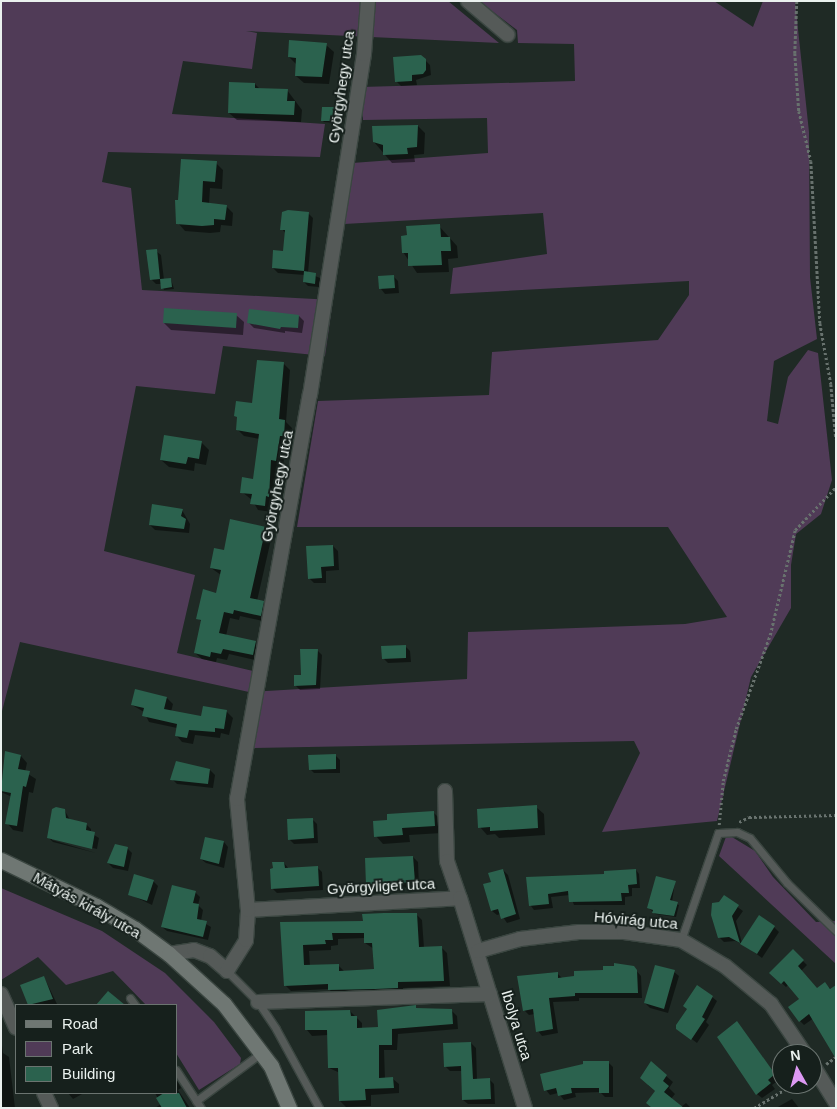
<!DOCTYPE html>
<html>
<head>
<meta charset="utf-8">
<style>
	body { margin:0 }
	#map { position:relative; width:837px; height:1109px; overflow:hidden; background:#1f2a25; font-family:Helvetica,sans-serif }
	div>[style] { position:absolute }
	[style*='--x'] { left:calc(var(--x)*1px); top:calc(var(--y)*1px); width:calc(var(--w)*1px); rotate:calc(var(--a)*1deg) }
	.green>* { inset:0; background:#503b57 }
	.shadow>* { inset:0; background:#0007 }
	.building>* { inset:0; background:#2b624e }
	.path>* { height:2.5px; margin-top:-1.25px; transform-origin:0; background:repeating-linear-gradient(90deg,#68726e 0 2.5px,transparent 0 5px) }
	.roads { filter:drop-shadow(1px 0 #3b4641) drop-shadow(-1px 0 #3b4641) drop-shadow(0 1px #3b4641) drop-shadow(0 -1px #3b4641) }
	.service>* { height:7px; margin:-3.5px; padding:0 3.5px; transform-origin:3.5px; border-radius:3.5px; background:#555a58 }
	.minor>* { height:14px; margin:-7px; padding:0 7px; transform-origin:7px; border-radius:7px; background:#555a58 }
	.secondary>* { height:15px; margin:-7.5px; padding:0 7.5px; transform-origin:7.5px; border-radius:7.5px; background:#6f7773 }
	span { translate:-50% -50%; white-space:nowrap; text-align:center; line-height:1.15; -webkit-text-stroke:4px #16201c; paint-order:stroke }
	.street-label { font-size:15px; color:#eaf1ee }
	.frame { position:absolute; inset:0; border:2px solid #eaf1ee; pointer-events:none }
	.legend { position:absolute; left:15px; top:1004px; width:162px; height:90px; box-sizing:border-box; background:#16201c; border:1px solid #6b7470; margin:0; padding:6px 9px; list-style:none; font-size:15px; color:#eaf1ee }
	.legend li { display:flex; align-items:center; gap:10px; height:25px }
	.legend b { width:25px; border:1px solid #6b7470 }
	.north { position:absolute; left:772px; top:1044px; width:50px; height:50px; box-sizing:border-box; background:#16201c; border:1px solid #6b7470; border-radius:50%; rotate:353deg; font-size:14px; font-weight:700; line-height:20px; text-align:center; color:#eaf1ee }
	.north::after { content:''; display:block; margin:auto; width:18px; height:22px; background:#dd99f3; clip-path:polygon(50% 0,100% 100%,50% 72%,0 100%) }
</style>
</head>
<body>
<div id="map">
	<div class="green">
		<i style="clip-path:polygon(1px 1px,448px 1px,499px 43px,246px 31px,257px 33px,252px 69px,183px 61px,172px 114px,325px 124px,320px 157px,108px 152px,102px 182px,131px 188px,142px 290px,333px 300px,325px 356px,223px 346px,215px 394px,136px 386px,104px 551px,195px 575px,177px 653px,253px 671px,250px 692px,467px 679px,468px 632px,685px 624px,727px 617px,668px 527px,297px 527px,318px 401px,489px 395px,492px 352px,658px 340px,689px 295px,689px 281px,450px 294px,453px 268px,547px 254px,543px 213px,344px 224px,352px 163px,488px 153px,487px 118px,363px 120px,361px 87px,575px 81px,574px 44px,518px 43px,517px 30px,479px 1px,714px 1px,753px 27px,763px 1px,795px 1px,809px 132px,810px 277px,817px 339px,774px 361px,767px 421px,778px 424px,788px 377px,808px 350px,818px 353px,832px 480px,821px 514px,796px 534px,791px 565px,791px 608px,751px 677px,717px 821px,602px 832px,640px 753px,634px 741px,252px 748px,257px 692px,249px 692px,20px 642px,1px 715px)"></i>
		<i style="clip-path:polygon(727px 834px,755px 851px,773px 877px,816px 922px,836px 921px,836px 964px,719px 856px)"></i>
		<i style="clip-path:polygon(1px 888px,102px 931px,165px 973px,214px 1022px,241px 1058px,240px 1064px,199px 1090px,176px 1053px,176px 1005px,146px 1005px,113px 971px,66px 985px,38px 957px,1px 980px)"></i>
	</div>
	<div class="shadow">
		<i style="clip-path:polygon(326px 45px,334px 52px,329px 84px,304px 83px,296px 76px,297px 65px,289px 57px)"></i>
		<i style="clip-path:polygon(421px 56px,430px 65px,431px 75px,416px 80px,417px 85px,401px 86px,397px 82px)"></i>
		<i style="clip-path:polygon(255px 84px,260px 89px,287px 90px,302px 110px,301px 122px,237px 120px,229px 113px)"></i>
		<i style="clip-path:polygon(335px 109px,336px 123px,324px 122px,322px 120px)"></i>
		<i style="clip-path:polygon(418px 126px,425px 133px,424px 154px,414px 155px,415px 162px,392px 163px,374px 142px)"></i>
		<i style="clip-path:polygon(216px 163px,223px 170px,222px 189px,210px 188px,209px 204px,226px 206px,233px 213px,232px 226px,221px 225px,220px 232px,210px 233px,185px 231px,178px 223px,179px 202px)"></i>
		<i style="clip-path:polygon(308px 213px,313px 218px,308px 273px,320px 278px,319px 287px,308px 286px,304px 282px,305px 275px,278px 273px,273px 268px,284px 253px,286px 234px,282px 229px)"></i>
		<i style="clip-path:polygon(439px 226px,457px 246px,458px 258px,448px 259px,449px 272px,417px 273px,403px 252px)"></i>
		<i style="clip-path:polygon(156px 251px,161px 255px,164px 280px,171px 279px,174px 289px,164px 290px,162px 284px,156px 284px,151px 279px)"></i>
		<i style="clip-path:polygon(393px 276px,398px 281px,399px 293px,385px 294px,381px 289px)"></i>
		<i style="clip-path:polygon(236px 315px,244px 322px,243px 335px,171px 330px,164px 323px)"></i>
		<i style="clip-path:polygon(299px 316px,304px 321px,302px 333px,285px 331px,285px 333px,254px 328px,249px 323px)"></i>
		<i style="clip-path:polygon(284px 364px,290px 370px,286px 422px,292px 428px,290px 442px,286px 442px,283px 467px,277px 467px,275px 503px,273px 502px,272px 512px,258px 510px,252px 500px,242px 492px,254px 480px,260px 439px,244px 436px,237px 429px)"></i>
		<i style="clip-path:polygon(201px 442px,209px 450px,206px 465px,195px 463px,194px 471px,169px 467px,161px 460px)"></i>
		<i style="clip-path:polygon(182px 510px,190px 524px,189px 533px,155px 530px,150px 525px)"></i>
		<i style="clip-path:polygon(266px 528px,272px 535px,257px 601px,270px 608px,267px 622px,240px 616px,239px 620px,230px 618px,226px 636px,255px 642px,262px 649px,259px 661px,229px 654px,227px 660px,217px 658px,216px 662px,202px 659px,195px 653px,202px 622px,198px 618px,217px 594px,221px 575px,211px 568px,225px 552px)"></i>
		<i style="clip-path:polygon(333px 546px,338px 551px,339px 570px,326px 571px,326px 583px,314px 583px,309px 578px)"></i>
		<i style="clip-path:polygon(405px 646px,410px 651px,411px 662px,388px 663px,383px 658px)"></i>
		<i style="clip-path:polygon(317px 650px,322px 655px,320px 689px,300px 690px,295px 685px)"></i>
		<i style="clip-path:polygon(167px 698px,173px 704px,171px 712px,202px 718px,227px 712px,233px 718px,229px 735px,221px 733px,220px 738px,195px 735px,193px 744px,182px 742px,176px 735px,177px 728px,149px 722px,144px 712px,132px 705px)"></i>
		<i style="clip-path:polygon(6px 753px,21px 756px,27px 763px,25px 772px,36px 779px,33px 793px,29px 792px,23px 832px,13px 830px,7px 823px,12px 797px,1px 792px)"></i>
		<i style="clip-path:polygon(336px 756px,340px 760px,340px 773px,314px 773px,310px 769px)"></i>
		<i style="clip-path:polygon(210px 770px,215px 775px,213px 788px,177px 784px,172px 779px)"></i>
		<i style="clip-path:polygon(536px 807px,544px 814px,545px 835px,499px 838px,495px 834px,487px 835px,480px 827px)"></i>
		<i style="clip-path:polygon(65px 811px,70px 820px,86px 824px,91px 829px,91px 833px,99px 838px,97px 849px,52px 838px,52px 840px,96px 853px,53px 842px,48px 837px)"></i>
		<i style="clip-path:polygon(433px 812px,441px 820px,442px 833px,409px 835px,410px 842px,383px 844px,376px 836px,388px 821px)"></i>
		<i style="clip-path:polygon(312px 819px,317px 824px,318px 843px,294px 844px,289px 839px)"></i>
		<i style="clip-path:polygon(224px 842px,228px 847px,224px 868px,206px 863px,201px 859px)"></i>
		<i style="clip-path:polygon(127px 848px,132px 853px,128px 871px,113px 868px,108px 863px)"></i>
		<i style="clip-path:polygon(413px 857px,418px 862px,419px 887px,372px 889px,368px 884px)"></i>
		<i style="clip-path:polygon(284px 863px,289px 869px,317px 867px,322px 872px,323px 890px,277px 893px,272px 888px)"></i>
		<i style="clip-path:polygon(503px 870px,508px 875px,520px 919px,507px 923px,501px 914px,497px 915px,492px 911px,493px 883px)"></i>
		<i style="clip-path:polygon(636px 870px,639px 874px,640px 888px,632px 888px,632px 896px,625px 897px,625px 905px,574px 905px,570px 895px,551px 897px,553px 908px,534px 910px,531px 906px,527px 879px,605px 875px)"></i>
		<i style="clip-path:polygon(153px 881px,158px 886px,152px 905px,129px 894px)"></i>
		<i style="clip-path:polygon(675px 882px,672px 902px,679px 905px,676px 917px,655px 914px,649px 908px)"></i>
		<i style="clip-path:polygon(195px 892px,200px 897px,198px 905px,203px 910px,201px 921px,211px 927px,208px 940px,167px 931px,162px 927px)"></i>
		<i style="clip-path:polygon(724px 897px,743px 911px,736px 921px,742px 943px,774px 927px,779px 932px,762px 958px,743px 944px,735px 941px,724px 942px,719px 937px,720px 903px)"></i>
		<i style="clip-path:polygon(evenodd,416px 914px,422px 920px,424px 948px,441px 947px,447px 953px,450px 986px,403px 988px,403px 993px,335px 996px,329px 989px,291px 991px,285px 985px,281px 923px,364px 922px,416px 914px,365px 938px,365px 943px,374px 949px,375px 970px,344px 971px,338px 965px,310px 966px,309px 951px,331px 950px,331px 946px,338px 945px,338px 939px,365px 938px)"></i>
		<i style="clip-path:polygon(793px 951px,807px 965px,801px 971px,817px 990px,825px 984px,831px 989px,836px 1056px,814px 1018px,804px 1025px,800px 1021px,801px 999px,789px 984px,786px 987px,771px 973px)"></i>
		<i style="clip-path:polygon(633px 967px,641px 976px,642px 998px,579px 998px,579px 1001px,553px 1002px,558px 1033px,542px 1036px,538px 1031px,535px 1014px,529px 1015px,524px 1010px,557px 973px,563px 979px)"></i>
		<i style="clip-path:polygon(674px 972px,679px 976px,668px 1013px,650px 1008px,645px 1003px)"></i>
		<i style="clip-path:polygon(44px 977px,57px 1004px,29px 1005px,22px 986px)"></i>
		<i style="clip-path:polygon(712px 997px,717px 1001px,706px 1022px,709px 1025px,697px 1043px,681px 1031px)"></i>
		<i style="clip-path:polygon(451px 1010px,457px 1016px,458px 1029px,398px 1034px,397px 1050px,384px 1050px,385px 1079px,393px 1079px,399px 1084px,399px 1093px,371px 1095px,371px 1106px,346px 1107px,340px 1101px,340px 1073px,329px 1068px,328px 1035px,312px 1036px,307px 1030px,350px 1011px,362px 1023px,362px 1029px,379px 1028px)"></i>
		<i style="clip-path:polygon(737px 1022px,779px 1080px,772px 1085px,775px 1089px,762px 1098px,757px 1094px)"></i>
		<i style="clip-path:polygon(1px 1038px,3px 1053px,9px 1057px,15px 1108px,1px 1108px)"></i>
		<i style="clip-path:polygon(471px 1043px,476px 1048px,477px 1080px,489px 1079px,494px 1084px,495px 1104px,468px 1104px,463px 1100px,462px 1071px,450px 1071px,445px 1066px)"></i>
		<i style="clip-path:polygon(608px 1062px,613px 1067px,613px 1097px,605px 1097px,600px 1092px,575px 1093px,576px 1097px,564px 1100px,558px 1093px,550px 1095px,546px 1090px)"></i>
		<i style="clip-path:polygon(666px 1076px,673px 1082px,669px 1088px,675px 1094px,671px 1099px,681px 1107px,686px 1103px,691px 1108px,653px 1108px,656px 1092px,648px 1085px)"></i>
		<i style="clip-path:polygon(176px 1079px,181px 1088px,178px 1090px,190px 1108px,155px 1108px,161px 1104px,155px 1093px,176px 1093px)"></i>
		<i style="clip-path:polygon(68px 1093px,84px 1093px,73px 1099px)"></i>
		<i style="clip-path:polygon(792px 1099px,799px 1108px,776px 1108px)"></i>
	</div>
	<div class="building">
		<i style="clip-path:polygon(289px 40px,327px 43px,322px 77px,295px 76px,296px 58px,288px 57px)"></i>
		<i style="clip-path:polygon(421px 55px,426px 59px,426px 70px,423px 74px,412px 75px,412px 81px,395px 82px,393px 57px)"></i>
		<i style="clip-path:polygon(229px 82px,255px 83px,255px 88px,288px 89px,287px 101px,295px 101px,294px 115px,228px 113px)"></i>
		<i style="clip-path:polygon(322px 107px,335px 107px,335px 121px,321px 121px)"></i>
		<i style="clip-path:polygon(418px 125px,417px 147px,407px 148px,408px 154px,383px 155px,383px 145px,373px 142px,372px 126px)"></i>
		<i style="clip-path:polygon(181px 159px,217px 161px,215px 182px,203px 181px,202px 202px,227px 205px,225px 220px,214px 219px,214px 225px,202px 226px,176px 224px,175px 200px,178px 200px)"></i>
		<i style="clip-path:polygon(288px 210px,309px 212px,304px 271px,272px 268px,273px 250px,283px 251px,285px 230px,280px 230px,282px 212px)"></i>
		<i style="clip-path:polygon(440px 224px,441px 237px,450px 237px,451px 251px,441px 251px,442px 265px,408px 266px,408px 253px,402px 253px,401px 236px,407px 235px,406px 226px)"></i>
		<i style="clip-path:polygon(157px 249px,160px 279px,150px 280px,146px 250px)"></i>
		<i style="clip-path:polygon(304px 271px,316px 273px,315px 284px,303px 282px)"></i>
		<i style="clip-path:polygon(394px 275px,395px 288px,379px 289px,378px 276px)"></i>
		<i style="clip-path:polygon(171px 278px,172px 287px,161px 289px,160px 279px)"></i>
		<i style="clip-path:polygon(164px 308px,237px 313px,236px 328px,163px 323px)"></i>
		<i style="clip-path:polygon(249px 309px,299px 315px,298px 328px,281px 327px,280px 329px,247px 323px)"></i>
		<i style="clip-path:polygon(257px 360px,284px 362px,279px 419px,285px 420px,284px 436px,280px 436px,276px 461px,271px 460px,269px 497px,266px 496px,265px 506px,250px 504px,252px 494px,240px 493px,242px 477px,253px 479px,259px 434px,236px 430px,237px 417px,234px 416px,236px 401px,252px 403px)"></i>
		<i style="clip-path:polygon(164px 435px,202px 441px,199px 459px,188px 457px,186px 464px,160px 460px)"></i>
		<i style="clip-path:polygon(152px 504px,183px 509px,181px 516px,186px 519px,184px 529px,149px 525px)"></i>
		<i style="clip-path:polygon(230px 519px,266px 527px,250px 598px,264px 601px,261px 616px,234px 610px,233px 614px,224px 612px,219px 633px,256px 641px,253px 655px,223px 649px,221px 654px,211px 652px,210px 657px,194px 653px,201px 620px,196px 619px,203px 589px,216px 593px,221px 570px,210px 568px,214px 548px,224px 550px)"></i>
		<i style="clip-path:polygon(333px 545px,334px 566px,321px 567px,322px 578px,308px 579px,306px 546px)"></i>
		<i style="clip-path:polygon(406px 645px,406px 658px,382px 659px,381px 646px)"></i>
		<i style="clip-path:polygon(300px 649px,318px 649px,316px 685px,294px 686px,294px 675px,301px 675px)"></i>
		<i style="clip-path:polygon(135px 689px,167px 697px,164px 709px,201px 716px,203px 706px,227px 710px,224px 729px,215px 728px,215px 732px,189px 730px,187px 738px,175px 736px,177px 724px,142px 716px,144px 708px,131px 705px)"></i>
		<i style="clip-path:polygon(5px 751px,21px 755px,18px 769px,30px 771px,26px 787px,23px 786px,17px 826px,5px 824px,11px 793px,1px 791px)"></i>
		<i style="clip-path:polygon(336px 754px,336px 769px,309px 770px,308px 755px)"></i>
		<i style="clip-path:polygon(176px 761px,210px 769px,208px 784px,170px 780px)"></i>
		<i style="clip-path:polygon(537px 805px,538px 828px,490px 831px,490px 827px,478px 828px,477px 809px)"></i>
		<i style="clip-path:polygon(56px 807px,65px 809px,66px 818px,87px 823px,86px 830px,95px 832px,92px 849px,47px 838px,52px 809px)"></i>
		<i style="clip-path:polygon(434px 811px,435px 826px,402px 828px,403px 835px,374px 837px,373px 821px,387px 820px,387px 814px)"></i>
		<i style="clip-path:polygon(313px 818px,314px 838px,288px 840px,287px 819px)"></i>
		<i style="clip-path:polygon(205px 837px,224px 841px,219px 864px,200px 859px)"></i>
		<i style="clip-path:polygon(115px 844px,128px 847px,124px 867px,107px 863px)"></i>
		<i style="clip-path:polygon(413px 856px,415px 882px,366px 885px,365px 858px)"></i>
		<i style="clip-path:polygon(272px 862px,284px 862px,285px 868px,318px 866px,319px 886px,271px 889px,270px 869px,273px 868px)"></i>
		<i style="clip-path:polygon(503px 869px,516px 914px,501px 919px,498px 909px,491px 911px,483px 884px,491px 882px,488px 873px)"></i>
		<i style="clip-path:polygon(636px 869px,637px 884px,628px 885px,629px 893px,621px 893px,622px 901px,569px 902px,568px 891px,548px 894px,549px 904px,529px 906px,526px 877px,604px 874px,604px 871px)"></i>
		<i style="clip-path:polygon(134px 874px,154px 880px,147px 901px,128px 895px)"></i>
		<i style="clip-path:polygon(656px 876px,676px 881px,670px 900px,678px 902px,674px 916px,652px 913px,653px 910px,647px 908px)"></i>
		<i style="clip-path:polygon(172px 885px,196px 891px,193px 903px,199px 904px,197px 919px,207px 921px,203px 937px,161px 927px)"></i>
		<i style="clip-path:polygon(724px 895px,739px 905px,732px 916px,740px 943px,729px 937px,718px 938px,711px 915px,712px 903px,719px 902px)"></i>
		<i style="clip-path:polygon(evenodd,384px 913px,417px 913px,419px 947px,442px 946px,444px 981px,398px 982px,398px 988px,375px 989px,328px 990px,328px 984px,284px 986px,280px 922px,363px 921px,362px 914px,384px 913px,332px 933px,364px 933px,364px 943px,372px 943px,374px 969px,339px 971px,339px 964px,304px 965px,303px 945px,326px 944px,325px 940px,333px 940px,332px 933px)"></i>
		<i style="clip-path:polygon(759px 915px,775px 926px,757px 954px,740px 944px)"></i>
		<i style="clip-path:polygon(793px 949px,804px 960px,798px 966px,817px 988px,825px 982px,830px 989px,836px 985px,836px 1059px,809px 1014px,799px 1022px,788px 1007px,799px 999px,784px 981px,781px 984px,769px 973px)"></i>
		<i style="clip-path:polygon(614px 963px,634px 966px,637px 970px,638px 993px,575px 993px,575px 996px,549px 998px,553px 1029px,536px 1032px,533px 1009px,523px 1011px,517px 976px,558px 972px,558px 978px,574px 976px,574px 971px,603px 970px,603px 966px,614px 966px)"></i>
		<i style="clip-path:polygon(655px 965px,675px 970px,664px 1009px,644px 1003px)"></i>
		<i style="clip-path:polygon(44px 976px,53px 999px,28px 1005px,20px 985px)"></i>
		<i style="clip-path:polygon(697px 985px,713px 996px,702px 1017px,705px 1019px,691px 1040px,676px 1029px,676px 1025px,687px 1009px,683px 1006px)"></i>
		<i style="clip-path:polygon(108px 991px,125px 1005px,96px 1005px)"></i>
		<i style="clip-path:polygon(416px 1005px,416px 1008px,452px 1009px,453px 1024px,392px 1029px,392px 1045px,379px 1045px,379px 1078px,393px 1077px,394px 1088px,365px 1089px,366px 1100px,339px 1101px,338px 1068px,328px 1068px,327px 1030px,305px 1030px,305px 1011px,350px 1010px,351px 1016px,357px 1016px,357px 1028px,378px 1027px,377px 1010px)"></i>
		<i style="clip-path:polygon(737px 1021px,775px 1074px,768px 1080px,771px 1083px,756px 1095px,717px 1037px)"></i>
		<i style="clip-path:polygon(471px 1042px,473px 1079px,490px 1078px,491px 1099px,462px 1100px,461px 1066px,444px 1067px,443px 1043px)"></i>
		<i style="clip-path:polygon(583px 1061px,609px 1061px,609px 1093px,599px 1093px,599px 1088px,571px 1088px,572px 1093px,558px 1096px,556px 1088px,544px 1091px,540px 1074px,583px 1064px)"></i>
		<i style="clip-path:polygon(651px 1061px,667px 1075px,663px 1081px,669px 1086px,664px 1092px,684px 1108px,652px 1108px,646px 1103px,655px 1091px,640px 1078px)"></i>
		<i style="clip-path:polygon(164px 1093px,179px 1093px,187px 1108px,162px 1108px,156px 1098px)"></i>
	</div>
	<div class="path">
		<i style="--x:797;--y:1;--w:52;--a:92.2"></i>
		<i style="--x:795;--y:53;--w:58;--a:86.1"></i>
		<i style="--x:799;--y:111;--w:51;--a:76.5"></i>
		<i style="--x:811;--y:161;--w:162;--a:86.8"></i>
		<i style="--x:820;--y:323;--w:62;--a:79.8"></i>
		<i style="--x:831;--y:384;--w:55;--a:84.8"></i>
		<i style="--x:739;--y:822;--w:11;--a:-27"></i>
		<i style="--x:749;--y:817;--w:87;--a:-1.3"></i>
		<i style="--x:719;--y:825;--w:44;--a:-84.8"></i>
		<i style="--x:723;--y:781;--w:54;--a:-76"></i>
		<i style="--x:736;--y:729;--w:100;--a:-70.1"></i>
		<i style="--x:770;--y:635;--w:108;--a:-76.6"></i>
		<i style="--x:795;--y:530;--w:59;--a:-46.4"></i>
		<i style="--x:826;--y:1064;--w:12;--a:-35"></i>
		<i style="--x:754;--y:1108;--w:47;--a:-31"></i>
	</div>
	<div class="roads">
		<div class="service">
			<i style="--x:681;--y:940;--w:113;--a:-70.9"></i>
			<i style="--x:718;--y:833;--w:19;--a:-3"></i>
			<i style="--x:737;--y:832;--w:14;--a:25"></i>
			<i style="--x:750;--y:838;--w:58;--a:50.6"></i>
			<i style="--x:787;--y:883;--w:69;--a:44.4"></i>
			<i style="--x:227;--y:971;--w:44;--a:45"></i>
			<i style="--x:258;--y:1002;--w:32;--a:56"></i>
			<i style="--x:276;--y:1029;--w:90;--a:61.4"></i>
			<i style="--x:130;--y:998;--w:9;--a:54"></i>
			<i style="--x:176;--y:1070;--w:45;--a:56.7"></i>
			<i style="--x:196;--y:1101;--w:81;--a:-36.4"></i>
		</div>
		<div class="minor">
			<i style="--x:468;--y:1;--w:52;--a:40.4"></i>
			<i style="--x:445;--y:791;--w:70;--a:88.4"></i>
			<i style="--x:447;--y:861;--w:39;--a:71"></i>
			<i style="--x:248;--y:910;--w:212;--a:-3.2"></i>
			<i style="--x:460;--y:898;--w:220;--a:72.8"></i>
			<i style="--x:478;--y:951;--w:44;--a:-15.9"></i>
			<i style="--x:520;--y:939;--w:59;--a:-6.8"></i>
			<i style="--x:579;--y:932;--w:45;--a:0"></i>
			<i style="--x:624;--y:932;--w:58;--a:8"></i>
			<i style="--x:681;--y:940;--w:51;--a:30.6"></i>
			<i style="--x:725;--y:966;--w:60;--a:39.6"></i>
			<i style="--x:771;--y:1004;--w:60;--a:55.8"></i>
			<i style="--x:169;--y:954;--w:25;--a:-9"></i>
			<i style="--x:194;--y:950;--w:17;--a:21"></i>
			<i style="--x:210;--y:956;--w:23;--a:41"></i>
			<i style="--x:227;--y:971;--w:36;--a:-58"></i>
			<i style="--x:246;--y:940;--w:30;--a:-86"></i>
			<i style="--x:248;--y:910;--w:112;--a:-95.7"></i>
			<i style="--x:237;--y:799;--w:411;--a:-79.8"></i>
			<i style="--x:310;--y:395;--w:345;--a:-81"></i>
			<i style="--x:364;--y:54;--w:53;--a:-85.7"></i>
			<i style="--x:1;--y:994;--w:37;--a:66"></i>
			<i style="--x:258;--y:1002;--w:232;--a:-2"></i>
			<i style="--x:812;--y:1064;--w:46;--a:58.4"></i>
			<i style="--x:44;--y:1093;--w:17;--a:65"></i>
		</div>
		<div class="secondary">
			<i style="--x:1;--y:860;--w:106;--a:25.8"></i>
			<i style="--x:96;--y:906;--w:45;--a:30.5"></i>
			<i style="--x:135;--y:929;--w:42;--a:36.3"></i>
			<i style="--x:169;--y:954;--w:74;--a:42.3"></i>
			<i style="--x:224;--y:1004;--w:78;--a:52.8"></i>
			<i style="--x:271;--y:1066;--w:46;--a:66.8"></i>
		</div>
	</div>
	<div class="street-label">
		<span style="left:341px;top:87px;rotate:-82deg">Györgyhegy utca</span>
		<span style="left:277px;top:486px;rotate:-79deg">Györgyhegy utca</span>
		<span style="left:381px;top:886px;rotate:-3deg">Györgyliget utca</span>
		<span style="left:87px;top:905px;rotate:29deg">Mátyás király utca</span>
		<span style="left:636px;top:920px;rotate:5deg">Hóvirág utca</span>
		<span style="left:517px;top:1025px;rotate:73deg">Ibolya utca</span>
	</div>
	<div class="frame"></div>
	<ul class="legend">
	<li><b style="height:6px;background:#6f7773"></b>Road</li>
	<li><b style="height:14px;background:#503b57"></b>Park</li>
	<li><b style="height:14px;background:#2b624e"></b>Building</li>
	</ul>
	<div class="north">N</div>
</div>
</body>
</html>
